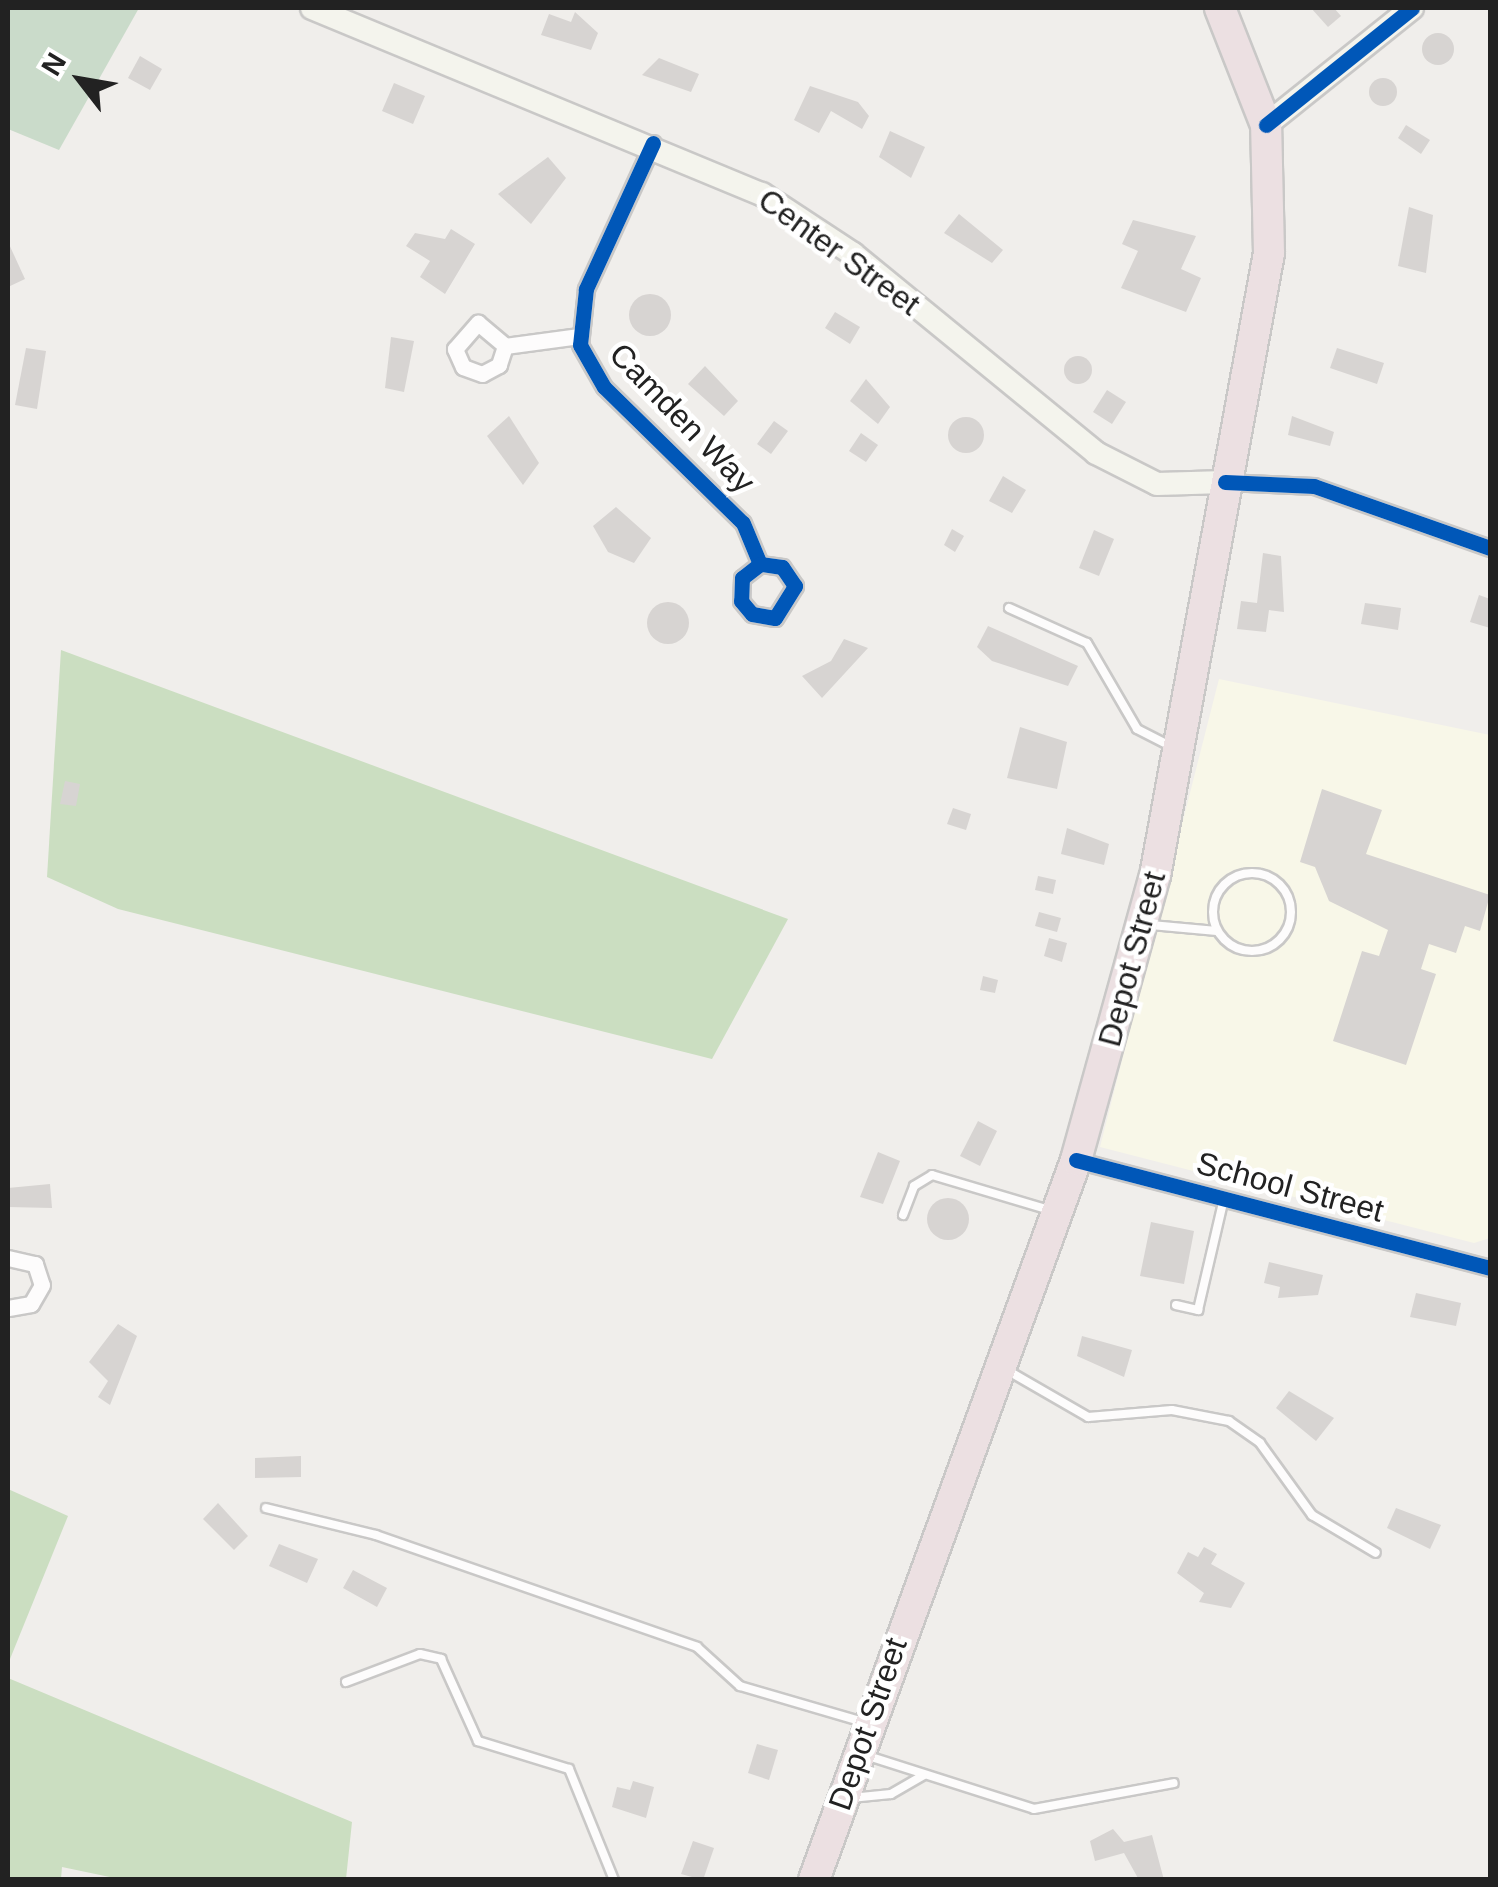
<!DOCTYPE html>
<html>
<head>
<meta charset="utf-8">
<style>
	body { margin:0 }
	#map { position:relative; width:1498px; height:1887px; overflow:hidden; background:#f0eeeb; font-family:Helvetica,sans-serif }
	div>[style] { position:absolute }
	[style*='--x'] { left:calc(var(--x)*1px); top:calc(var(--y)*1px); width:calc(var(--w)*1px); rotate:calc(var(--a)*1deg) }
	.education>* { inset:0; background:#f8f7e8 }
	.forest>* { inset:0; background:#cbdec1 }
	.cemetery>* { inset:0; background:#cadbca }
	.building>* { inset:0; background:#d7d4d2 }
	.round { border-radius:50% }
	.roads { filter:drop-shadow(2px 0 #c9c8c7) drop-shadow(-2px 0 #c9c8c7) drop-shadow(0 2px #c9c8c7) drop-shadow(0 -2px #c9c8c7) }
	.lane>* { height:8px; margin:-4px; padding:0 4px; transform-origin:4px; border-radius:4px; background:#fdfcfc }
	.lane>.ring { margin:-4px; padding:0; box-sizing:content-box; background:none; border:8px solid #fdfcfc; border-radius:50% }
	.street>* { height:15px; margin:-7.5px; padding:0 7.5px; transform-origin:7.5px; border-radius:7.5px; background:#fdfcfc }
	.secondary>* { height:22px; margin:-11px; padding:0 11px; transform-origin:11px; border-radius:11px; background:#f4f4ed }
	.highway>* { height:30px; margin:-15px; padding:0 15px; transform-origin:15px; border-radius:15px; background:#ece0e2 }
	.cycleway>* { height:15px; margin:-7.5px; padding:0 7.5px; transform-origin:7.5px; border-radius:7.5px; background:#0057b8 }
	span { translate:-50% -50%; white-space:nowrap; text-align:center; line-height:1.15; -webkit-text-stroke:9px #fff; paint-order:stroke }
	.street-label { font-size:32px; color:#222 }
	.frame { position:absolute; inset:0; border:10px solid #222; pointer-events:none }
	.north { position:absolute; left:30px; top:30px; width:100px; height:100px; -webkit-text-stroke:8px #fff; paint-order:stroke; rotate:301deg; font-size:28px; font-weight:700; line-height:40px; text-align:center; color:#222 }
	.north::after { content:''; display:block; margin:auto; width:35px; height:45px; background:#222; clip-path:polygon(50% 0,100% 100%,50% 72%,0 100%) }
</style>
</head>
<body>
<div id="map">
	<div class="education">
		<i style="clip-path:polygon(1219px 679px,1490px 735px,1490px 1238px,1474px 1243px,1100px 1147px)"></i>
	</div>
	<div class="forest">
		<i style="clip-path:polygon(61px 650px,788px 919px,712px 1059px,118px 909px,47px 877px)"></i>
		<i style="clip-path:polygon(8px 1489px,68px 1516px,8px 1664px)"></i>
		<i style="clip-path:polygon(8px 1678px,352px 1822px,346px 1879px,124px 1880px,62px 1867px,61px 1879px,8px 1879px)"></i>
	</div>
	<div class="cemetery">
		<i style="clip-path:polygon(8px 8px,139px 8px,59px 150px,8px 129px)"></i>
	</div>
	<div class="building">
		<i style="clip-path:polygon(1311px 8px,1334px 8px,1341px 16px,1328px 27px)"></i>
		<i style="clip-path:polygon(575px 12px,598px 33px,591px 50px,541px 35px,549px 14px,571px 22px)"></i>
		<i class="round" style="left:1422px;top:33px;width:32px;height:32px"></i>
		<i style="clip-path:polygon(140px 56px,162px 69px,150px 90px,128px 78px)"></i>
		<i style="clip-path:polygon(659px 58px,699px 74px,691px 92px,642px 75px)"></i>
		<i class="round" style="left:1369px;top:78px;width:28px;height:28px"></i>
		<i style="clip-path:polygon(394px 83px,425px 96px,413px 124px,382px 111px)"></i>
		<i style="clip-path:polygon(810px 86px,858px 102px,869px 116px,862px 129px,831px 111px,819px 133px,794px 120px)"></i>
		<i style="clip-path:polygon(1406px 125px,1430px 140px,1421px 154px,1398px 138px)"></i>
		<i style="clip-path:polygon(890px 131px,925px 147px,911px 178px,879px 157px)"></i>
		<i style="clip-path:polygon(548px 157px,566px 178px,531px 224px,498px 194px)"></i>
		<i style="clip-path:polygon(1409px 207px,1433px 215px,1426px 273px,1398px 266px)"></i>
		<i style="clip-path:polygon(959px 214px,1003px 250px,992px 263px,944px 233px)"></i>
		<i style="clip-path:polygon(1133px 220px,1196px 236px,1181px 269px,1201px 278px,1186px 312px,1121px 288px,1138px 251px,1122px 244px)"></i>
		<i style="clip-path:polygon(451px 229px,475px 244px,445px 294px,420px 277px,430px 261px,406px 246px,415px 233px,445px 239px)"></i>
		<i style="clip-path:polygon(8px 242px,25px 279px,8px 287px)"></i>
		<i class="round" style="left:629px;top:294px;width:42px;height:42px"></i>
		<i style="clip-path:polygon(835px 312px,860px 327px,850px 344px,825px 328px)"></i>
		<i style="clip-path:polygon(391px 337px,414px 341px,404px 392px,385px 388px)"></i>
		<i style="clip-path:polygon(26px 348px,46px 351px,37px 409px,15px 405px)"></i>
		<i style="clip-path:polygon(1337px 348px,1384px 363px,1377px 384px,1330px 368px)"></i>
		<i class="round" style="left:1064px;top:356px;width:28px;height:28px"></i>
		<i style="clip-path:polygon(705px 366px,738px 401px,724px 416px,688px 384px)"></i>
		<i style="clip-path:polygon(866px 379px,890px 407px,878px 424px,850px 401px)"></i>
		<i style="clip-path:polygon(1107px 390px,1126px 402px,1112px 424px,1093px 412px)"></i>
		<i style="clip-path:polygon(509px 416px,539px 463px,523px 485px,487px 436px)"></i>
		<i style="clip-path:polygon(1292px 416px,1334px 432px,1330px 446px,1288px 435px)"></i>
		<i class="round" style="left:948px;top:417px;width:36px;height:36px"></i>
		<i style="clip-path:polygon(774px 421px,788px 431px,771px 454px,757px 444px)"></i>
		<i style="clip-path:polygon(861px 433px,878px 445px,866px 462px,849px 451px)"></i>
		<i style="clip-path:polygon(1003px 476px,1026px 490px,1012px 513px,989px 501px)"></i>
		<i style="clip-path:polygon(616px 507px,651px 538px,634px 563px,608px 552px,593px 526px)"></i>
		<i style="clip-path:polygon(952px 529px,964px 536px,955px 552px,944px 545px)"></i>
		<i style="clip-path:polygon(1094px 530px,1114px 539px,1099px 576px,1079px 568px)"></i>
		<i style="clip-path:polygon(1263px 553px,1281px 556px,1284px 612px,1269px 610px,1266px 632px,1237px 629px,1241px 601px,1257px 603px)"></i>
		<i style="clip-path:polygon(1479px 595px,1490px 599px,1490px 628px,1470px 622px)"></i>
		<i class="round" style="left:647px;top:602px;width:42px;height:42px"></i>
		<i style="clip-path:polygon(1365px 603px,1401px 608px,1398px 630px,1361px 624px)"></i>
		<i style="clip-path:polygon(988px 626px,1078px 666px,1068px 686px,992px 661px,977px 647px)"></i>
		<i style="clip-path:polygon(844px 639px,868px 648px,822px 698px,802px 676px,831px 661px)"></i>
		<i style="clip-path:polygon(1020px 727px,1067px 742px,1057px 789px,1007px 778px)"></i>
		<i style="clip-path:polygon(65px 781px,80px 784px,76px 806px,60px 804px)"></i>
		<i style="clip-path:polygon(1322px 789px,1382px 810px,1366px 854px,1490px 895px,1480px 931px,1465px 926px,1456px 953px,1429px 944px,1421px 969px,1436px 974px,1406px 1065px,1333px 1041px,1362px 951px,1379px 956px,1388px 930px,1329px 901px,1315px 867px,1300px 862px)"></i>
		<i style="clip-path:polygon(953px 808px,971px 814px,966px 830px,947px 824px)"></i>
		<i style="clip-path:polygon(1067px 828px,1109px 844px,1104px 865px,1061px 854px)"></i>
		<i style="clip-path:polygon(1038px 876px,1056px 880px,1053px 894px,1035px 890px)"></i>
		<i style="clip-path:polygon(1039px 912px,1061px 918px,1057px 932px,1035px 926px)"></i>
		<i style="clip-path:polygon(1049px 938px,1067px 943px,1062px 962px,1044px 956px)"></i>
		<i style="clip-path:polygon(983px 976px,998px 980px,995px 993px,980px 990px)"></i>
		<i style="clip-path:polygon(978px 1121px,997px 1131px,980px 1166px,960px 1156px)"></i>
		<i style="clip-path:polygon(878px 1152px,900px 1161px,883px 1204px,860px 1197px)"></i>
		<i style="clip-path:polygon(50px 1184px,52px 1208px,8px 1207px,8px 1188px)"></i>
		<i class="round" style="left:927px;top:1198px;width:42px;height:42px"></i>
		<i style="clip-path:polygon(1151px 1222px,1194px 1231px,1184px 1284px,1140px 1276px)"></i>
		<i style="clip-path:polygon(1269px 1262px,1323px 1275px,1318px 1295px,1278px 1298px,1280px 1287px,1264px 1283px)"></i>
		<i style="clip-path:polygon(1416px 1293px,1461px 1303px,1456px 1326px,1410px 1317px)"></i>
		<i style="clip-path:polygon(118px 1324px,137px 1336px,110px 1405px,98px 1397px,108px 1381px,89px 1362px)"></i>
		<i style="clip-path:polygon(1082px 1336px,1132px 1350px,1124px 1377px,1077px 1356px)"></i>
		<i style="clip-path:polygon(1289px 1391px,1334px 1418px,1316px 1441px,1276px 1408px)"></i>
		<i style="clip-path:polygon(301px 1456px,301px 1477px,255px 1478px,255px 1458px)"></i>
		<i style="clip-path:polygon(218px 1503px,248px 1536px,234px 1550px,203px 1519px)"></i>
		<i style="clip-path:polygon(1396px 1508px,1441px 1525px,1430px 1549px,1387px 1528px)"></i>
		<i style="clip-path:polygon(279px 1544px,318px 1559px,307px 1583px,269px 1566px)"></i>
		<i style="clip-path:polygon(1204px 1547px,1217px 1554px,1211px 1564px,1245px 1583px,1231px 1608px,1199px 1602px,1204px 1593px,1177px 1573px,1188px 1552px,1198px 1557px)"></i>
		<i style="clip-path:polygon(353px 1570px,387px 1588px,377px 1607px,343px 1588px)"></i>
		<i style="clip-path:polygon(757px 1744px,778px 1750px,769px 1780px,748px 1773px)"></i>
		<i style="clip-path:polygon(633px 1781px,654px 1787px,646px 1818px,612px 1807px,617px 1787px,630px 1790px)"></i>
		<i style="clip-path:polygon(1113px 1829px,1124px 1842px,1152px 1835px,1164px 1880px,1139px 1880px,1124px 1853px,1095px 1861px,1090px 1841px)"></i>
		<i style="clip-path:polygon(693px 1841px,714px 1848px,703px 1880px,681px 1874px)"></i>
	</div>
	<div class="roads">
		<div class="lane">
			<i style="--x:1009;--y:608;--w:85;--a:24.2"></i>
			<i style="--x:1087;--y:643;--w:99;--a:59.8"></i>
			<i style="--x:1137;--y:729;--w:39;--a:27"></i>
			<i class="ring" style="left:1213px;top:873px;width:70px;height:70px"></i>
			<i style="--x:1151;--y:925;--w:66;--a:5.2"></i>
			<i style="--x:903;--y:1215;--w:31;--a:-69"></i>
			<i style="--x:914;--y:1186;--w:21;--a:-31"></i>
			<i style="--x:932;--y:1175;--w:126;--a:16.6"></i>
			<i style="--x:1176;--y:1305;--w:23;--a:13"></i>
			<i style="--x:1198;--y:1310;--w:115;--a:-76.9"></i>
			<i style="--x:1005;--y:1369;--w:96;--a:30"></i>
			<i style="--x:1088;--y:1417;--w:84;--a:-4.8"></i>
			<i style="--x:1172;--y:1410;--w:58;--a:10.9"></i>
			<i style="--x:1229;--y:1421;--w:38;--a:35"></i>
			<i style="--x:1260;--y:1443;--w:89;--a:54.2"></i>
			<i style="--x:1312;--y:1515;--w:74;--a:30.7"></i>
			<i style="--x:266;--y:1508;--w:113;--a:13.8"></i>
			<i style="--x:376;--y:1535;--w:340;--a:19.2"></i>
			<i style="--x:697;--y:1647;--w:58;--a:42.2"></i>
			<i style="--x:740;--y:1686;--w:128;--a:16.3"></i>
			<i style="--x:346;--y:1682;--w:79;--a:-20.7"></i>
			<i style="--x:420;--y:1654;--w:22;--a:13"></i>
			<i style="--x:441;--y:1659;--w:90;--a:65.7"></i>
			<i style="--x:478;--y:1741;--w:95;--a:17.1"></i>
			<i style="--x:569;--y:1769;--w:120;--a:67.9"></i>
			<i style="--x:865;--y:1755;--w:177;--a:17.7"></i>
			<i style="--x:1034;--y:1809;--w:142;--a:-10.5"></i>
			<i style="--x:851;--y:1798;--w:40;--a:-5.7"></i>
			<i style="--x:891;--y:1794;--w:38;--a:-30"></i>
		</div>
		<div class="street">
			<i style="--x:653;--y:143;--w:161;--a:114.7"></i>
			<i style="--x:586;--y:289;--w:56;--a:96.1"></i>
			<i style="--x:580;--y:345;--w:48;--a:60.3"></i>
			<i style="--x:604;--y:387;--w:194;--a:44.4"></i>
			<i style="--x:743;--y:523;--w:44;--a:67.5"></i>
			<i style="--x:760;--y:564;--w:23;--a:142"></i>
			<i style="--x:742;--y:578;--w:23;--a:92"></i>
			<i style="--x:741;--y:601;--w:17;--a:50"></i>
			<i style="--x:752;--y:614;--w:23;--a:10"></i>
			<i style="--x:775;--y:618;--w:38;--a:-58"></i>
			<i style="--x:795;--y:586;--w:23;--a:-124"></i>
			<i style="--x:782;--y:567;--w:22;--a:-172"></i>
			<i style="--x:505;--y:346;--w:20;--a:108"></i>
			<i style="--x:499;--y:365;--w:19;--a:152"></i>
			<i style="--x:482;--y:374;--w:20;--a:-160"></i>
			<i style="--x:463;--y:367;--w:20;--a:-114"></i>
			<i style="--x:455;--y:349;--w:35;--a:-49"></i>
			<i style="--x:478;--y:323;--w:35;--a:40"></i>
			<i style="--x:505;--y:346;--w:75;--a:-7.7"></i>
			<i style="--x:1225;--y:482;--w:89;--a:2.6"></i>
			<i style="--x:1314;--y:486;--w:187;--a:19.4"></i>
			<i style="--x:1076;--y:1160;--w:428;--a:14.6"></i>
			<i style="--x:8;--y:1258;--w:28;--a:13"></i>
			<i style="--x:35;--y:1264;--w:22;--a:72"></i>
			<i style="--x:42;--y:1285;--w:22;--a:120"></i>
			<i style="--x:31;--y:1304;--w:23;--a:170"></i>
		</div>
		<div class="secondary">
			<i style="--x:312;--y:8;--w:487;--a:22.5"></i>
			<i style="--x:762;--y:194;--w:109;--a:33.4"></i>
			<i style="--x:853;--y:254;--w:314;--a:39.3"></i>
			<i style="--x:1096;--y:453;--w:68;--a:26.9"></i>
			<i style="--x:1157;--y:484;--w:68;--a:-1.7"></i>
			<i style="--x:1266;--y:125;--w:187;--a:-38.7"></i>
		</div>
		<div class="highway">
			<i style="--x:814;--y:1880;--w:766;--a:-70"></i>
			<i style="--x:1076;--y:1160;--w:295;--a:-74.5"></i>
			<i style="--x:1155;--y:876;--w:633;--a:-79.63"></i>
			<i style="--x:1269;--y:253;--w:128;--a:-91.3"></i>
			<i style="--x:1266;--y:125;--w:126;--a:-111.5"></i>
		</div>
	</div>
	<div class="cycleway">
		<i style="--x:1266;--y:125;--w:187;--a:-38.7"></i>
		<i style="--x:653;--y:143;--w:161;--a:114.7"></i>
		<i style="--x:586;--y:289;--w:56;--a:96.1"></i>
		<i style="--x:580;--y:345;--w:48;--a:60.3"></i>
		<i style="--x:604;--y:387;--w:194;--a:44.4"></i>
		<i style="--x:743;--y:523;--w:44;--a:67.5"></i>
		<i style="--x:760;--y:564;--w:23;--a:142"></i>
		<i style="--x:742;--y:578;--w:23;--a:92"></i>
		<i style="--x:741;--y:601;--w:17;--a:50"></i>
		<i style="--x:752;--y:614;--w:23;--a:10"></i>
		<i style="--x:775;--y:618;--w:38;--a:-58"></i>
		<i style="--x:795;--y:586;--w:23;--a:-124"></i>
		<i style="--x:782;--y:567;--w:22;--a:-172"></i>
		<i style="--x:1225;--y:482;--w:89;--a:2.6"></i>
		<i style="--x:1314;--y:486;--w:187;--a:19.4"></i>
		<i style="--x:1076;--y:1160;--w:428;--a:14.6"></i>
	</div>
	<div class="street-label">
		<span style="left:839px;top:252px;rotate:36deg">Center Street</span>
		<span style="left:682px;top:418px;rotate:46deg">Camden Way</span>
		<span style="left:1132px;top:959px;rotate:-75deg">Depot Street</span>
		<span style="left:1290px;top:1187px;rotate:15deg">School Street</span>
		<span style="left:868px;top:1724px;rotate:-71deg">Depot Street</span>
	</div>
	<div class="frame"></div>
	<div class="north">N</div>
</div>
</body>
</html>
